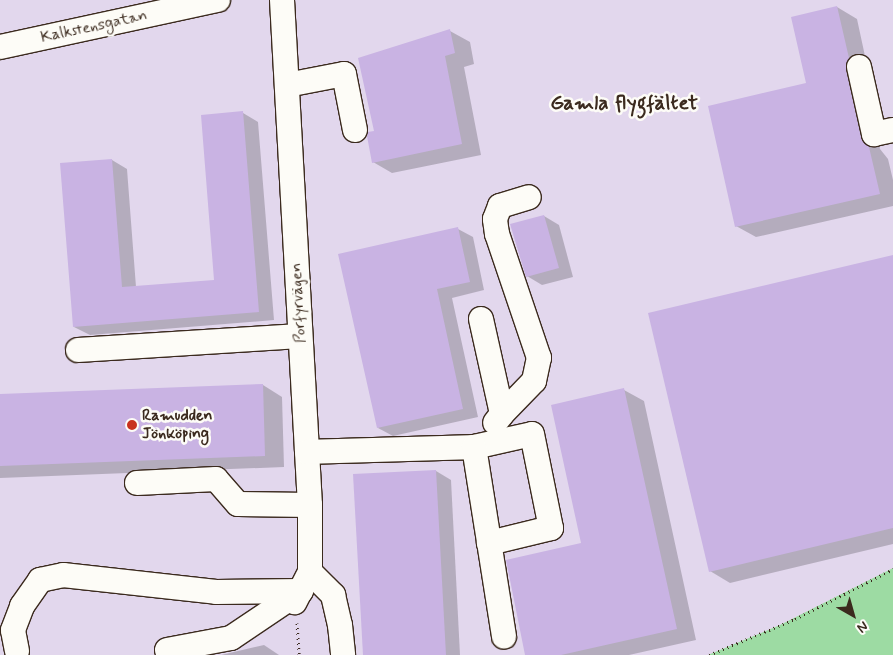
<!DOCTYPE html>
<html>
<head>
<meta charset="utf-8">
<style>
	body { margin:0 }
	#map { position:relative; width:893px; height:655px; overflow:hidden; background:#ede6f1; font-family:Mynerve,sans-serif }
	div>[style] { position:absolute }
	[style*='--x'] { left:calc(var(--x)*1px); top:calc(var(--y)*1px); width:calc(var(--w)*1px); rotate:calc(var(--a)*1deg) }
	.built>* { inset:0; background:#e2d7ed }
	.green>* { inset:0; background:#9ddba3 }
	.shadow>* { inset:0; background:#0003 }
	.building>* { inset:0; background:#c9b3e3 }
	.path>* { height:3px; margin-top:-1.5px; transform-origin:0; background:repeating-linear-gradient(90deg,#3b2a1e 0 1px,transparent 0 5px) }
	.roads { filter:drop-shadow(1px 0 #3b2a1e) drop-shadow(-1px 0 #3b2a1e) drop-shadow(0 1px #3b2a1e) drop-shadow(0 -1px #3b2a1e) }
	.minor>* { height:24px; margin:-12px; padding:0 12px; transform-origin:12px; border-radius:12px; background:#fdfcf7 }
	.dots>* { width:14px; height:14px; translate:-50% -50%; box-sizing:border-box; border:2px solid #fdfcf7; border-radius:50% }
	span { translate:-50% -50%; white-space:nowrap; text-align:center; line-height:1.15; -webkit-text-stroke:5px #fdfcf7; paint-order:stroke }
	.street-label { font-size:16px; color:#3b2a1e }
	.poi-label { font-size:16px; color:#3b2a1e; font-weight:700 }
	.left { translate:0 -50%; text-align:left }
	.district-label { font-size:21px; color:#3b2a1e; font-weight:700 }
	.north { position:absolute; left:828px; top:590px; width:50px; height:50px; -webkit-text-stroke:4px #fdfcf7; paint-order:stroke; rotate:142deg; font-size:14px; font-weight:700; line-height:20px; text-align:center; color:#3b2a1e }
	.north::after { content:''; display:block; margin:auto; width:18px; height:22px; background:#3b2a1e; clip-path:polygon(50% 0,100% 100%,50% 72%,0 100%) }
</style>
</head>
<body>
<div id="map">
	<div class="built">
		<i style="clip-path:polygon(0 0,893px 0,893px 568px,780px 625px,708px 655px,0 655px)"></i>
	</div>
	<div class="green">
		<i style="clip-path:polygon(893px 568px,893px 655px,708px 655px,780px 625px)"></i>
	</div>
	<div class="shadow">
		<i style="clip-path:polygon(837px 7px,857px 19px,868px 70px,865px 82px,880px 149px,888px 159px,893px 180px,893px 206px,756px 237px,736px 226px,808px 84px)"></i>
		<i style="clip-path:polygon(450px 31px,470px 42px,474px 64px,464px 67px,481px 155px,392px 173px,373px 162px,376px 131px)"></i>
		<i style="clip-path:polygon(243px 113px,258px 122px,274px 320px,90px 335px,74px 327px,112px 160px,127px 169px,136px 287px,215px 281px)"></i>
		<i style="clip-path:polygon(544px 216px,559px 225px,573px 277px,542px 285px,527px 276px)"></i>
		<i style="clip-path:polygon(458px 229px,473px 237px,484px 290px,452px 298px,478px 417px,393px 436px,378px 428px)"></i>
		<i style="clip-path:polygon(893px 256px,893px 544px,730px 583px,710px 571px)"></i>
		<i style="clip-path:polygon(263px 385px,282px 397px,284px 467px,0 478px,0 395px)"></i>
		<i style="clip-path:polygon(624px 390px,644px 401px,696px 640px,629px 655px,527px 655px,583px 544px)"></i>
		<i style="clip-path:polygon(436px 471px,451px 480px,460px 655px,364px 655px)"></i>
		<i style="clip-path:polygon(264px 645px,279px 655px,221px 655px)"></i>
	</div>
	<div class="building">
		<i style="clip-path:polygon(837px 6px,849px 58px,846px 70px,861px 137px,869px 147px,880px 194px,735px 227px,708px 106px,806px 83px,791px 17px)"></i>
		<i style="clip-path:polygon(450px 29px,455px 53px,445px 56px,462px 144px,372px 163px,367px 136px,368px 132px,374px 131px,358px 58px)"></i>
		<i style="clip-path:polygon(243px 111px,259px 312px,73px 327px,60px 163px,112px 159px,122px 287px,214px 280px,201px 115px)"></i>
		<i style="clip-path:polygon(544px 215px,559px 268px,526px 277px,510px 224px)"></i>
		<i style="clip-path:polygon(458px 227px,470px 282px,437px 289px,463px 409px,377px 428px,338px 254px)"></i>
		<i style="clip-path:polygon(893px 255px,893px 528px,709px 572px,648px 313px)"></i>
		<i style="clip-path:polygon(263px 384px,265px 456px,0 466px,0 394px)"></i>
		<i style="clip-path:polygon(624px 388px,677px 629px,561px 655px,525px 655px,506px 560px,581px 543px,551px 405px)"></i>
		<i style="clip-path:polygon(436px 470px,446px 655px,363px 655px,353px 474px)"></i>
	</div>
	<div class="path">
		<i style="--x:297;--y:623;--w:32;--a:86"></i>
		<i style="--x:709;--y:655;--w:93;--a:-22.7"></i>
		<i style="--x:795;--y:619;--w:110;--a:-27"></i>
	</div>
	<div class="roads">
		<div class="minor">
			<i style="--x:282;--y:0;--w:506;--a:86.83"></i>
			<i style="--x:310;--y:505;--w:67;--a:90"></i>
			<i style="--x:310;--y:572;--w:34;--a:117"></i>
			<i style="--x:0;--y:47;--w:223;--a:-12.2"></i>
			<i style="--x:859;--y:67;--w:69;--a:77.4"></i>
			<i style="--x:874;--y:134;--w:19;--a:-12"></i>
			<i style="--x:287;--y:85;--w:58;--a:-10.9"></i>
			<i style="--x:344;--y:74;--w:57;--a:78.9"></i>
			<i style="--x:481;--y:319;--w:97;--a:77.5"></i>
			<i style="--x:502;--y:414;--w:11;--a:128"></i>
			<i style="--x:78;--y:350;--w:222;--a:-3.6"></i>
			<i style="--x:502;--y:414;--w:46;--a:-45.9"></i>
			<i style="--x:534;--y:381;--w:24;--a:-78"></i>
			<i style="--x:539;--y:358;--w:131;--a:-108.7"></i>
			<i style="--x:497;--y:234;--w:15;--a:-98"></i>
			<i style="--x:495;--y:219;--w:14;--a:-69"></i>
			<i style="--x:500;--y:206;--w:30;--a:-17"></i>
			<i style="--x:474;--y:447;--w:59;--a:-12.6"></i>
			<i style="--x:532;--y:434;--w:96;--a:78.6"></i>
			<i style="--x:551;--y:528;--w:64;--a:166.4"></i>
			<i style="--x:307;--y:452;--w:167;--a:-1.7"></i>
			<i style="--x:474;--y:447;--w:192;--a:81"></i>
			<i style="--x:137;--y:483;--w:79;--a:-2.9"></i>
			<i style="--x:216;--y:479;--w:33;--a:49"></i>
			<i style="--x:238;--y:504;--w:72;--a:0.8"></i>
			<i style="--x:310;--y:572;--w:33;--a:45"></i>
			<i style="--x:333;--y:595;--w:31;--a:77"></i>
			<i style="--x:340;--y:625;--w:30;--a:84"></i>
			<i style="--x:167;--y:650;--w:65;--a:-10.6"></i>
			<i style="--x:231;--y:638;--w:84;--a:-33.9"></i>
			<i style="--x:17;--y:651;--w:21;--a:-101"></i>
			<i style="--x:13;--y:630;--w:26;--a:-69"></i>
			<i style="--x:22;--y:606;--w:32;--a:-55"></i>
			<i style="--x:40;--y:580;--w:24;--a:-12"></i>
			<i style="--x:63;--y:575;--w:154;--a:6.3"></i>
			<i style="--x:216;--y:592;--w:85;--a:-0.7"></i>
		</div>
	</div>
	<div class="dots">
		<i style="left:132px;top:425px;background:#c8321e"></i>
	</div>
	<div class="street-label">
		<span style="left:94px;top:27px;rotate:-12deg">Kalkstensgatan</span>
		<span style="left:299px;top:303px;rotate:-93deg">Porfyrvägen</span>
	</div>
	<div class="poi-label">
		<span class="left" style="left:142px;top:425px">Ramudden<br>Jönköping</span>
	</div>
	<div class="district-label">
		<span style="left:624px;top:103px">Gamla flygfältet</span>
	</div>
	<div class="north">N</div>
</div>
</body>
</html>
